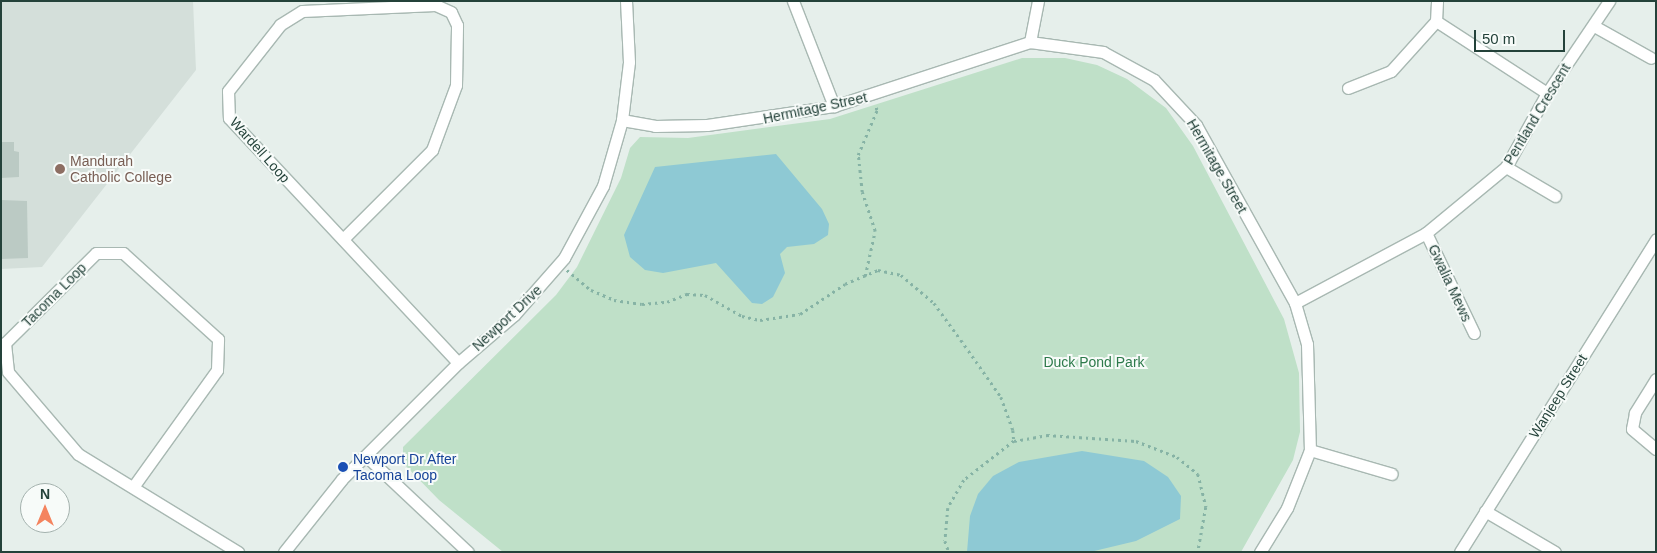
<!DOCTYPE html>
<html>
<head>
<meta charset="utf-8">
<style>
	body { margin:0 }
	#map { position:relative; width:1657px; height:553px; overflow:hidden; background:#e6efeb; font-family:Arial,sans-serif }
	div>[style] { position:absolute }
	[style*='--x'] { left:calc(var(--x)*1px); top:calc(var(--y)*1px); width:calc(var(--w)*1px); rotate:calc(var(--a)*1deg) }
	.built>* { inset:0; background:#d4dfda }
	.green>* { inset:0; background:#bfe0c8 }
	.water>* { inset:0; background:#8ec9d4 }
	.building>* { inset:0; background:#bbcac4 }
	.path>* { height:2.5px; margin-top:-1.25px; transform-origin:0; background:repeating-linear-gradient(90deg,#86b3a5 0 2.5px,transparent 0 6.5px) }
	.roads { filter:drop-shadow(1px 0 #a8b8b2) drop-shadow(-1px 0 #a8b8b2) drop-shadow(0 1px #a8b8b2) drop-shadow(0 -1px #a8b8b2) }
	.minor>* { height:11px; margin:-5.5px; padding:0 5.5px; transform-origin:5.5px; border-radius:5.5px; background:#fff }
	.dots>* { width:14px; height:14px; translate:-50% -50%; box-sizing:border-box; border:2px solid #f7fbf9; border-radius:50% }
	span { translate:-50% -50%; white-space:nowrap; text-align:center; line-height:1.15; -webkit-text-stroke:4px #f7fbf9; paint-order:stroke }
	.street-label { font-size:14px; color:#24423a }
	.education-label { font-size:14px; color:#785e54 }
	.left { translate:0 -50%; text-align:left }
	.park-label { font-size:14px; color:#2d7a4b }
	.transit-label { font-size:14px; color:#164399 }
	.frame { position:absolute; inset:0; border:2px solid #24423a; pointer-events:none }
	.north { position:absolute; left:20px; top:483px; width:50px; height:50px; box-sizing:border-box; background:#f7fbf9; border:1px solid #a3b1ad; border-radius:50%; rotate:0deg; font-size:14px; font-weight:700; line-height:20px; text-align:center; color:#24423a }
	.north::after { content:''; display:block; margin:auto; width:18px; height:22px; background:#f4845f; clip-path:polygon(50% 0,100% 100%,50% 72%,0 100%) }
	.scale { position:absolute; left:1474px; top:30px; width:91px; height:22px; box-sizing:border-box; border:2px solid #24423a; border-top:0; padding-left:6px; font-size:15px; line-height:18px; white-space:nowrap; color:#24423a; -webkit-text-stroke:4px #f7fbf9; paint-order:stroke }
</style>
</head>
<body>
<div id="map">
	<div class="built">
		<i style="clip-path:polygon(1px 1px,193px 1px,196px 70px,42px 267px,1px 269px)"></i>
	</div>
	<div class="green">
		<i style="clip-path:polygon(1022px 58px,1065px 58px,1097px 65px,1127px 79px,1166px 108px,1193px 146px,1284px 319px,1299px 373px,1300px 432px,1293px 460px,1241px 552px,503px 552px,439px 500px,403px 463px,403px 447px,556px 295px,577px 267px,621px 178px,630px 148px,640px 137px,688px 138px,830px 119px)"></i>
	</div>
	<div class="water">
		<i style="clip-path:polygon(776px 154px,822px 209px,829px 224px,828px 235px,814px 244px,787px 247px,780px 254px,785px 273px,773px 297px,762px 304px,752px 303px,716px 263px,663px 273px,645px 270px,630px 257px,624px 235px,655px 167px)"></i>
		<i style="clip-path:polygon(1082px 451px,1144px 461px,1168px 477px,1181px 496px,1180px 519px,1136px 541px,1090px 552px,967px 552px,970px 516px,978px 494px,993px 476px,1019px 462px)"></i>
	</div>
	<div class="building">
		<i style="clip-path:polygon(1px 142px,14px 142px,14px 151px,19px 152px,19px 177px,1px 178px)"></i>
		<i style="clip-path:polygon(1px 200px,27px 201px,28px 258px,1px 259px)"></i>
	</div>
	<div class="path">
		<i style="--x:567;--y:270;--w:31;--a:40"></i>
		<i style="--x:591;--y:290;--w:25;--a:23"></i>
		<i style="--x:614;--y:300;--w:28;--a:8"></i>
		<i style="--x:642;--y:304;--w:25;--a:-5"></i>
		<i style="--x:667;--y:302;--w:22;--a:-22"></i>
		<i style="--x:687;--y:294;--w:18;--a:3"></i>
		<i style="--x:705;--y:295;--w:43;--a:29.6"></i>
		<i style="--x:742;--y:316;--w:18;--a:13"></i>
		<i style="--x:760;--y:320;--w:40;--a:-8.5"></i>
		<i style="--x:800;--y:314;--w:54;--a:-33.7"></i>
		<i style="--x:845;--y:284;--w:36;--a:-23"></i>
		<i style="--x:878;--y:270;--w:24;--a:12"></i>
		<i style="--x:901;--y:275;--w:43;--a:40.3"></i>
		<i style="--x:934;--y:303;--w:46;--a:53.9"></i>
		<i style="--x:961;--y:340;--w:70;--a:54.9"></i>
		<i style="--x:1001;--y:397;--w:35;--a:70"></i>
		<i style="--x:1013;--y:430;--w:11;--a:85"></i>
		<i style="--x:1014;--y:441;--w:63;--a:142"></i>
		<i style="--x:964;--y:480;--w:32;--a:120"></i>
		<i style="--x:948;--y:508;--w:33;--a:95"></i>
		<i style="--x:945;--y:541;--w:12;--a:70"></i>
		<i style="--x:865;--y:276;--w:46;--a:-77.5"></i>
		<i style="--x:875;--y:231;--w:41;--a:-108.4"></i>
		<i style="--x:862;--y:192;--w:37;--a:-96"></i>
		<i style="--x:858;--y:155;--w:49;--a:-67.1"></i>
		<i style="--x:877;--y:110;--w:6;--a:-121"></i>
		<i style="--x:1014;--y:441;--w:34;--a:-10"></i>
		<i style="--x:1047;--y:435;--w:89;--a:3.9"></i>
		<i style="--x:1136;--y:441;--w:44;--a:21.3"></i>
		<i style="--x:1177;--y:457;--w:27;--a:39"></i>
		<i style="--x:1198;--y:474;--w:34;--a:76"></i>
		<i style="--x:1206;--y:507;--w:46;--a:100.1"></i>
	</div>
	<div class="roads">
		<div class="minor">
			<i style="--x:793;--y:1;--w:113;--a:68.7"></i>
			<i style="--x:1436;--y:21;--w:20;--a:-87"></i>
			<i style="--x:1594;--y:26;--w:65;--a:29.3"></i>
			<i style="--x:1030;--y:42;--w:42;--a:-79"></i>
			<i style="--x:1348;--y:88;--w:46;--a:-21.6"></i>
			<i style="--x:1391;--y:71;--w:67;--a:-48"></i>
			<i style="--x:1436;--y:21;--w:132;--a:33"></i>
			<i style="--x:622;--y:120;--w:34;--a:10"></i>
			<i style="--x:655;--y:126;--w:52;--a:-1.1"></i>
			<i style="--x:707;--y:125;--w:128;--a:-8.5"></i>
			<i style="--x:834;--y:106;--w:206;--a:-18.1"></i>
			<i style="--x:1030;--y:42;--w:74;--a:7.8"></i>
			<i style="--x:1103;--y:52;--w:58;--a:28.8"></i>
			<i style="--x:1154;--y:80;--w:62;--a:47"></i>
			<i style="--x:1196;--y:125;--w:204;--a:60.9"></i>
			<i style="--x:1295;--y:303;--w:43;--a:73.7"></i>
			<i style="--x:1307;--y:344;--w:106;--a:88.4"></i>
			<i style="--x:1310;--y:450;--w:62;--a:111.6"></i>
			<i style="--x:1287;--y:508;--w:52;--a:121.5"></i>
			<i style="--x:1506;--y:167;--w:57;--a:30.6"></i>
			<i style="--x:1426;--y:233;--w:111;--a:64.4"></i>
			<i style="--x:343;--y:239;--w:126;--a:-45"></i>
			<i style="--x:432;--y:150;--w:69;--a:-69.7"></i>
			<i style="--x:456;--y:85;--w:60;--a:-89"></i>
			<i style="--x:457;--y:25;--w:14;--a:-115"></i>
			<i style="--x:451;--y:12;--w:17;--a:-156"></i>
			<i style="--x:435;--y:5;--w:133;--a:177.4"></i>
			<i style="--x:302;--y:11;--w:26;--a:148"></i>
			<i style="--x:280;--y:25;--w:84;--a:128.2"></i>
			<i style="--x:228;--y:91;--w:27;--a:88"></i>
			<i style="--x:229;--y:118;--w:335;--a:46.9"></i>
			<i style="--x:1295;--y:303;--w:149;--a:-28.1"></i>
			<i style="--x:1426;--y:233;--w:104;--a:-39.5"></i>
			<i style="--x:1506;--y:167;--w:85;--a:-61"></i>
			<i style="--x:1547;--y:93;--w:111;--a:-56"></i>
			<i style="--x:1656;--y:379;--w:40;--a:122"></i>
			<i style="--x:1635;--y:413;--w:16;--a:101"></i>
			<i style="--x:1632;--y:429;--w:31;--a:40"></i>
			<i style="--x:1310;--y:450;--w:85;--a:16.3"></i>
			<i style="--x:366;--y:456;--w:140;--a:43.3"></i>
			<i style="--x:133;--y:487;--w:144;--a:-54.3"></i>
			<i style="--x:217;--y:370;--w:31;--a:-88"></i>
			<i style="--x:218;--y:339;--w:128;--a:-137.8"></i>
			<i style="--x:123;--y:253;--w:27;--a:180"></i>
			<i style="--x:96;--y:253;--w:128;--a:135.3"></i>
			<i style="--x:5;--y:343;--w:29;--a:84"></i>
			<i style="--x:8;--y:372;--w:108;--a:49.5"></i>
			<i style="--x:78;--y:454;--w:188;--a:31.5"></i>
			<i style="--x:1485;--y:511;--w:81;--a:30.4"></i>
			<i style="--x:284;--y:552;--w:93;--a:-51.5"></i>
			<i style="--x:342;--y:479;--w:164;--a:-45"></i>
			<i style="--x:458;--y:363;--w:74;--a:-40.6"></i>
			<i style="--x:514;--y:315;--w:76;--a:-48.7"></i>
			<i style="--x:564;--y:258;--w:82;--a:-61.6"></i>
			<i style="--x:603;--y:186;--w:69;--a:-73.9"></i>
			<i style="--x:622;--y:120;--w:58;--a:-83.1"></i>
			<i style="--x:629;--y:62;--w:61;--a:-92.8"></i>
			<i style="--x:1460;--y:552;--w:369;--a:-57.9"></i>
		</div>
	</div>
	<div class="dots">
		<i style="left:60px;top:169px;background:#8d6e63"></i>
		<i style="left:343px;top:467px;background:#1a4fb4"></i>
	</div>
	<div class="street-label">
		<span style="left:815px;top:108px;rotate:-12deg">Hermitage Street</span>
		<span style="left:1537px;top:114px;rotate:-59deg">Pentland Crescent</span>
		<span style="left:260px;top:150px;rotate:48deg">Wardell Loop</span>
		<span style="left:1217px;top:166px;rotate:60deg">Hermitage Street</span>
		<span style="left:1450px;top:283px;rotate:65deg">Gwalia Mews</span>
		<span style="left:54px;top:295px;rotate:-45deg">Tacoma Loop</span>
		<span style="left:507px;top:318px;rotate:-43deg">Newport Drive</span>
		<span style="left:1558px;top:396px;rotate:-58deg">Wanjeep Street</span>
	</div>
	<div class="education-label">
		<span class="left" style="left:70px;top:169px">Mandurah<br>Catholic College</span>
	</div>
	<div class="park-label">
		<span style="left:1094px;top:362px">Duck Pond Park</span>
	</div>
	<div class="transit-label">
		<span class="left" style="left:353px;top:467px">Newport Dr After<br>Tacoma Loop</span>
	</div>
	<div class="frame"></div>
	<div class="north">N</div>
	<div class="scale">50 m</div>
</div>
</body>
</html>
